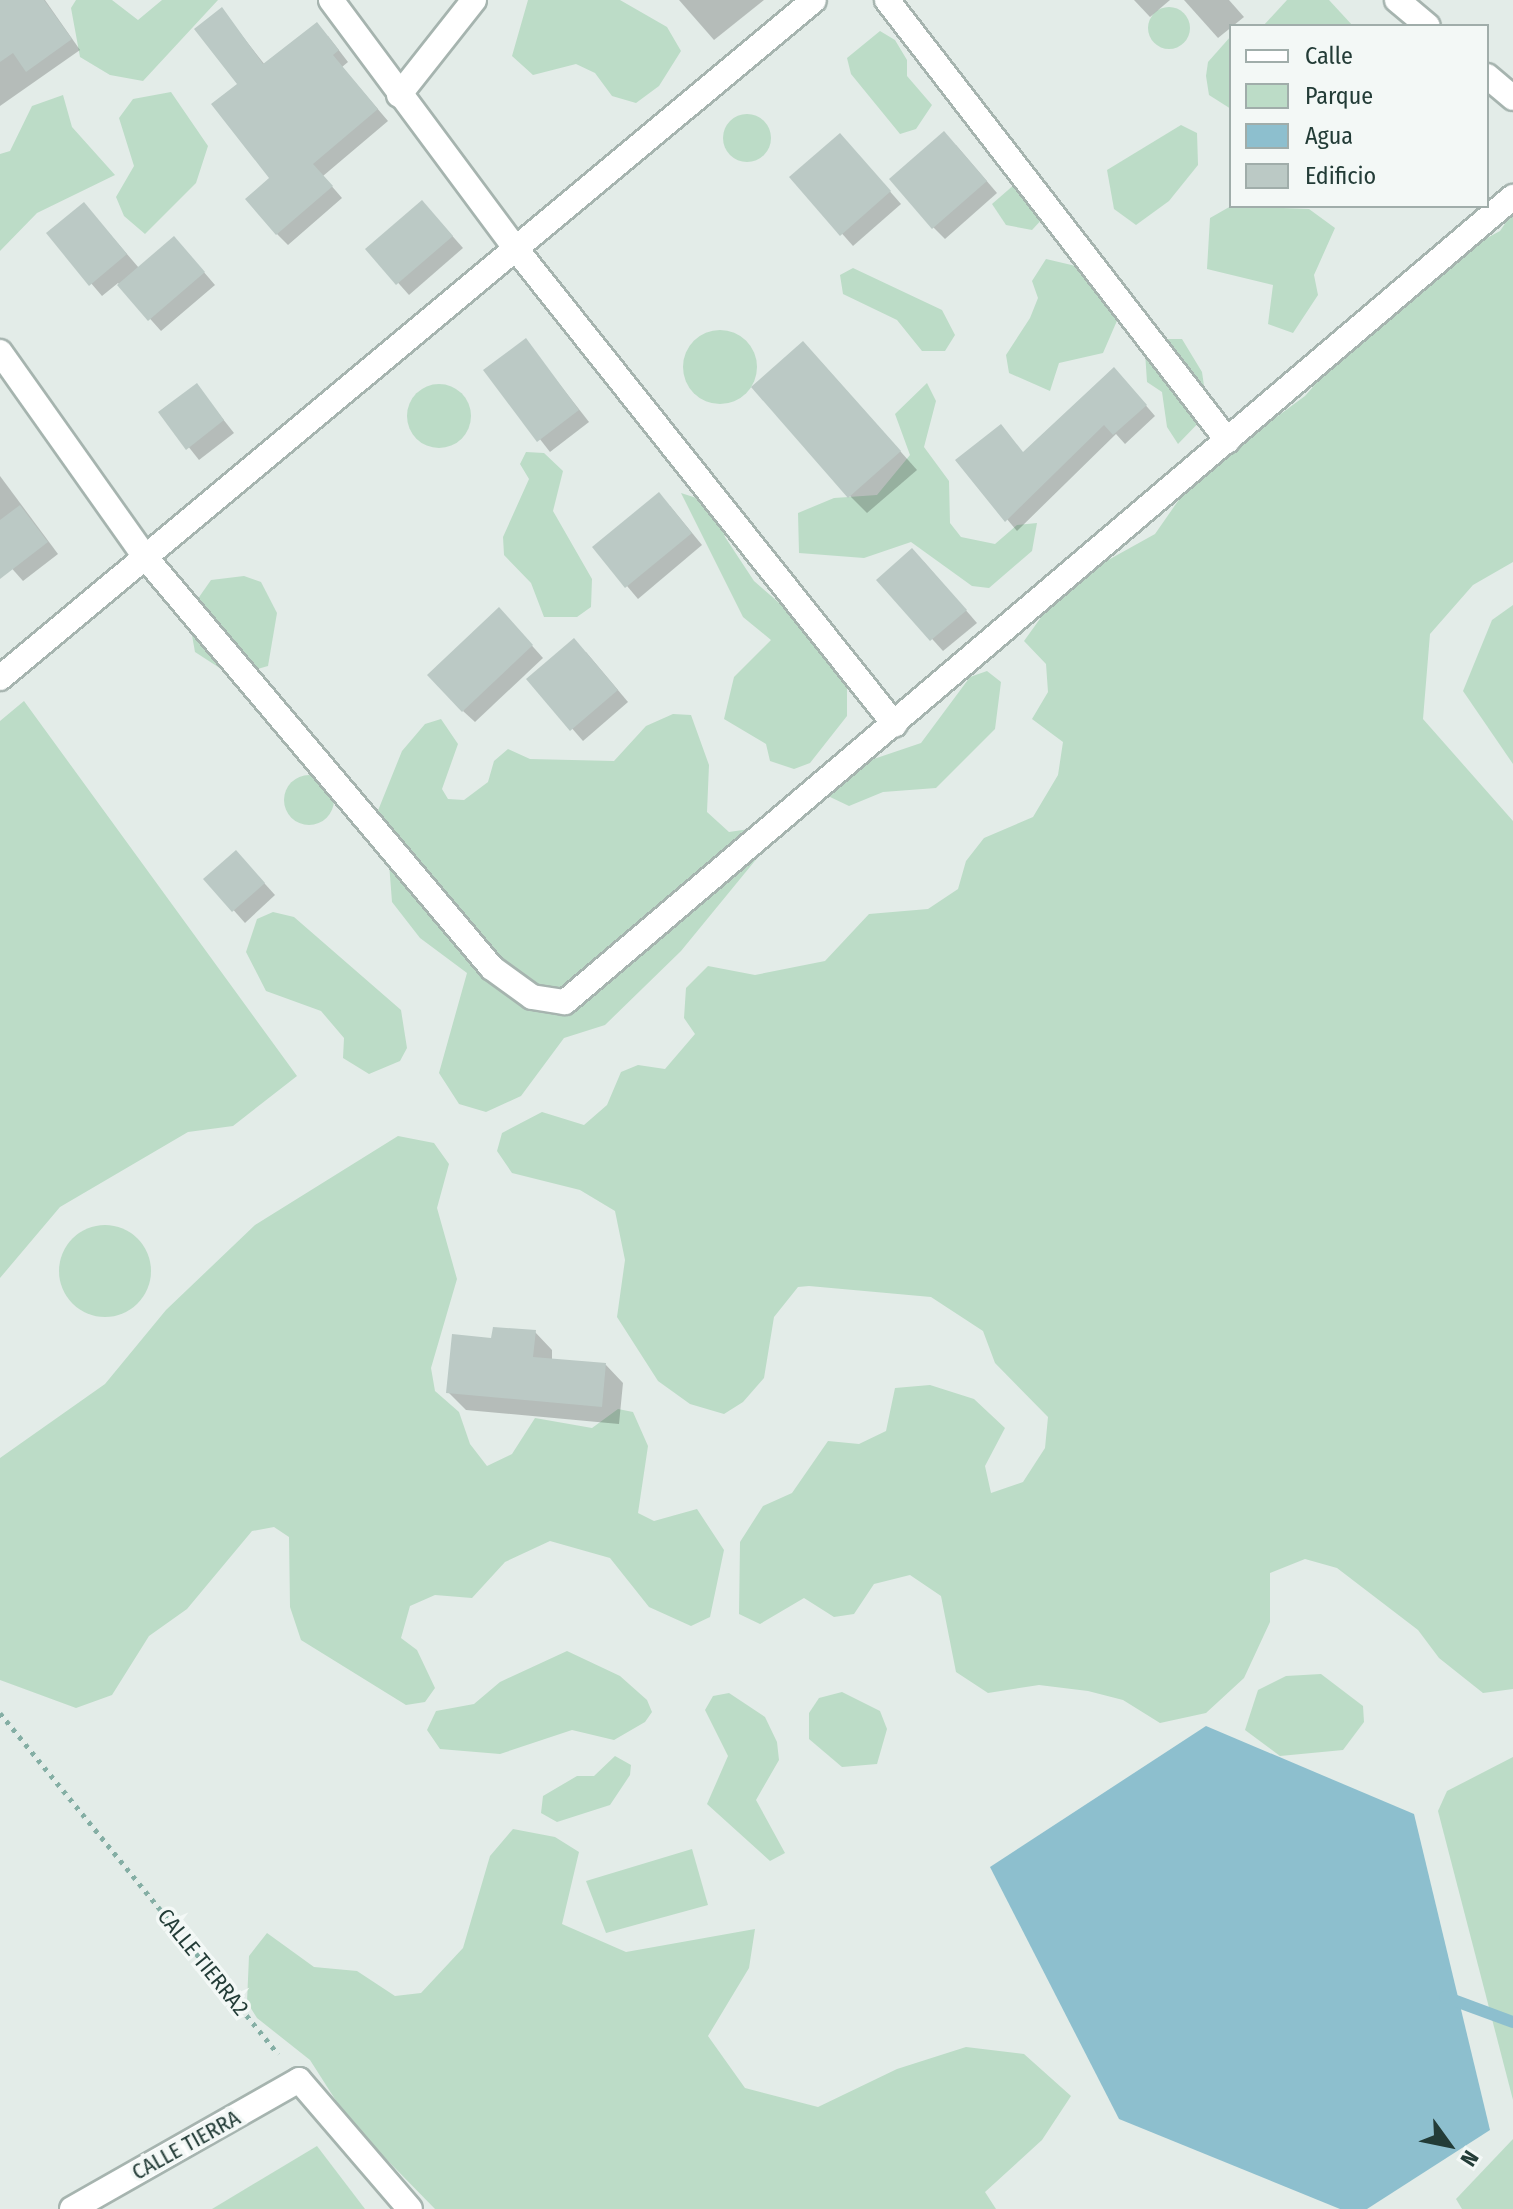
<!DOCTYPE html>
<html>
<head>
<meta charset="utf-8">
<style>
	body { margin:0 }
	#map { position:relative; width:1513px; height:2209px; overflow:hidden; background:#e3ece8; font-family:"Fira Sans Condensed",sans-serif }
	div>[style] { position:absolute }
	[style*='--x'] { left:calc(var(--x)*1px); top:calc(var(--y)*1px); width:calc(var(--w)*1px); rotate:calc(var(--a)*1deg) }
	.green>* { inset:0; background:#bcdcc7 }
	.round { border-radius:50% }
	.water>* { inset:0; background:#8dbfce }
	.shadow>* { inset:0; background:#0003 }
	.stream>* { height:12px; margin:-6px; padding:0 6px; transform-origin:6px; border-radius:6px; background:#8dbfce }
	.building>* { inset:0; background:#bbc9c5 }
	.path>* { height:5px; margin-top:-2.5px; transform-origin:0; background:repeating-linear-gradient(90deg,#84aea4 0 4px,transparent 0 10px) }
	.roads { filter:drop-shadow(2px 0 #a6b4af) drop-shadow(-2px 0 #a6b4af) drop-shadow(0 2px #a6b4af) drop-shadow(0 -2px #a6b4af) }
	.street>* { height:24px; margin:-12px; padding:0 12px; transform-origin:12px; border-radius:12px; background:#fff }
	span { translate:-50% -50%; white-space:nowrap; text-align:center; line-height:1.15; -webkit-text-stroke:7px #f3f8f6; paint-order:stroke }
	.street-label { font-size:22px; color:#233c37 }
	.legend { position:absolute; left:1229px; top:24px; width:260px; height:184px; box-sizing:border-box; background:#f3f8f6; border:2px solid #a0adaa; margin:0; padding:10px 14px; list-style:none; font-size:24px; color:#233c37 }
	.legend li { display:flex; align-items:center; gap:16px; height:40px }
	.legend b { width:40px; border:2px solid #a0adaa }
	.north { position:absolute; left:1409px; top:2105px; width:80px; height:80px; -webkit-text-stroke:6px #f3f8f6; paint-order:stroke; rotate:123deg; font-size:22px; font-weight:700; line-height:32px; text-align:center; color:#233c37 }
	.north::after { content:''; display:block; margin:auto; width:28px; height:36px; background:#233c37; clip-path:polygon(50% 0,100% 100%,50% 72%,0 100%) }
</style>
</head>
<body>
<div id="map">
	<div class="green">
		<i style="clip-path:polygon(76px 0,112px 0,138px 20px,162px 0,218px 0,143px 81px,110px 75px,80px 57px,71px 8px)"></i>
		<i style="clip-path:polygon(528px 0,620px 0,667px 27px,681px 51px,659px 86px,636px 103px,612px 96px,595px 73px,576px 64px,533px 75px,512px 56px)"></i>
		<i style="clip-path:polygon(1287px 0,1329px 0,1353px 26px,1263px 26px)"></i>
		<i class="round" style="left:1148px;top:7px;width:42px;height:42px"></i>
		<i style="clip-path:polygon(880px 31px,895px 40px,907px 60px,907px 76px,932px 105px,916px 129px,900px 134px,851px 74px,847px 58px)"></i>
		<i style="clip-path:polygon(1231px 36px,1231px 109px,1209px 95px,1206px 76px,1208px 62px)"></i>
		<i style="clip-path:polygon(171px 92px,208px 146px,196px 183px,145px 234px,124px 216px,116px 197px,134px 166px,119px 118px,133px 99px)"></i>
		<i style="clip-path:polygon(63px 95px,72px 127px,115px 175px,37px 213px,0 251px,0 154px,10px 151px,32px 106px)"></i>
		<i class="round" style="left:723px;top:114px;width:48px;height:48px"></i>
		<i style="clip-path:polygon(1181px 125px,1197px 133px,1198px 165px,1169px 201px,1136px 225px,1114px 209px,1107px 170px)"></i>
		<i style="clip-path:polygon(1015px 184px,1045px 216px,1032px 230px,1006px 225px,992px 204px)"></i>
		<i style="clip-path:polygon(1231px 206px,1309px 209px,1335px 228px,1314px 275px,1318px 295px,1293px 333px,1268px 324px,1273px 285px,1207px 269px,1210px 218px)"></i>
		<i style="clip-path:polygon(1513px 212px,1513px 562px,1473px 585px,1430px 634px,1423px 719px,1513px 821px,1513px 1689px,1483px 1693px,1439px 1658px,1418px 1630px,1337px 1568px,1305px 1559px,1270px 1573px,1270px 1622px,1244px 1678px,1206px 1713px,1160px 1723px,1123px 1700px,1088px 1691px,1039px 1685px,988px 1693px,956px 1672px,941px 1596px,910px 1575px,874px 1584px,854px 1614px,834px 1617px,804px 1598px,760px 1624px,739px 1614px,740px 1542px,763px 1506px,792px 1493px,828px 1441px,859px 1444px,886px 1431px,895px 1388px,930px 1385px,974px 1399px,1005px 1428px,985px 1466px,991px 1493px,1023px 1482px,1045px 1448px,1048px 1417px,995px 1363px,983px 1331px,931px 1297px,809px 1286px,798px 1287px,774px 1317px,764px 1378px,743px 1402px,724px 1414px,690px 1404px,658px 1381px,617px 1317px,625px 1260px,615px 1211px,580px 1190px,512px 1173px,497px 1151px,502px 1133px,542px 1112px,584px 1125px,607px 1105px,621px 1072px,638px 1065px,665px 1069px,695px 1034px,684px 1018px,686px 988px,708px 966px,755px 975px,825px 961px,869px 914px,928px 909px,958px 889px,966px 861px,984px 838px,1033px 817px,1058px 775px,1063px 742px,1032px 719px,1048px 692px,1046px 664px,1024px 641px,1065px 584px,1155px 534px,1194px 478px,1305px 396px,1340px 356px,1461px 252px,1500px 231px)"></i>
		<i style="clip-path:polygon(1046px 259px,1080px 267px,1126px 300px,1103px 353px,1059px 363px,1050px 391px,1009px 373px,1006px 355px,1030px 318px,1038px 298px,1032px 281px)"></i>
		<i style="clip-path:polygon(853px 268px,942px 310px,955px 335px,945px 351px,922px 351px,897px 320px,843px 294px,840px 275px)"></i>
		<i class="round" style="left:683px;top:330px;width:74px;height:74px"></i>
		<i style="clip-path:polygon(1156px 339px,1182px 339px,1202px 372px,1208px 413px,1178px 444px,1167px 427px,1162px 392px,1147px 382px,1145px 352px)"></i>
		<i style="clip-path:polygon(927px 383px,936px 401px,924px 447px,949px 481px,950px 523px,961px 537px,995px 544px,1017px 525px,1037px 523px,1032px 551px,989px 588px,972px 586px,911px 542px,864px 558px,799px 553px,798px 513px,834px 498px,877px 495px,910px 455px,895px 414px)"></i>
		<i class="round" style="left:407px;top:384px;width:64px;height:64px"></i>
		<i style="clip-path:polygon(526px 452px,544px 453px,563px 471px,553px 511px,592px 579px,591px 607px,577px 617px,544px 617px,531px 583px,504px 555px,503px 537px,529px 479px,520px 464px)"></i>
		<i style="clip-path:polygon(681px 493px,715px 504px,725px 537px,754px 581px,809px 629px,847px 684px,847px 716px,810px 763px,794px 769px,770px 761px,766px 744px,724px 719px,734px 677px,771px 640px,743px 617px)"></i>
		<i style="clip-path:polygon(244px 576px,261px 582px,277px 613px,268px 666px,232px 676px,195px 652px,188px 613px,211px 580px)"></i>
		<i style="clip-path:polygon(1513px 605px,1513px 764px,1463px 691px,1492px 620px)"></i>
		<i style="clip-path:polygon(987px 671px,1001px 682px,995px 729px,936px 788px,883px 792px,849px 806px,828px 796px,859px 764px,921px 743px,970px 677px)"></i>
		<i style="clip-path:polygon(24px 701px,297px 1076px,233px 1126px,188px 1132px,60px 1207px,0 1278px,0 721px)"></i>
		<i style="clip-path:polygon(673px 714px,691px 715px,709px 765px,707px 812px,729px 832px,756px 828px,768px 845px,681px 951px,605px 1025px,564px 1038px,521px 1096px,486px 1112px,459px 1104px,439px 1073px,467px 973px,420px 938px,392px 902px,387px 837px,377px 813px,402px 751px,425px 724px,441px 719px,458px 744px,442px 789px,448px 799px,464px 800px,488px 782px,494px 761px,508px 749px,530px 759px,614px 761px,646px 726px)"></i>
		<i class="round" style="left:284px;top:775px;width:50px;height:50px"></i>
		<i style="clip-path:polygon(273px 912px,294px 917px,401px 1010px,407px 1048px,400px 1061px,369px 1074px,343px 1058px,344px 1038px,321px 1011px,266px 991px,246px 952px,257px 919px)"></i>
		<i style="clip-path:polygon(398px 1136px,434px 1143px,449px 1164px,437px 1208px,457px 1279px,431px 1368px,435px 1391px,459px 1412px,470px 1444px,487px 1466px,512px 1454px,535px 1418px,592px 1428px,618px 1409px,633px 1412px,648px 1446px,638px 1513px,654px 1521px,697px 1509px,724px 1550px,710px 1617px,691px 1626px,649px 1607px,610px 1558px,550px 1541px,505px 1562px,472px 1598px,435px 1595px,410px 1606px,401px 1638px,417px 1650px,435px 1688px,425px 1702px,406px 1705px,301px 1640px,290px 1607px,289px 1537px,274px 1527px,252px 1531px,187px 1609px,149px 1636px,112px 1695px,76px 1708px,0 1680px,0 1458px,105px 1384px,166px 1310px,255px 1225px)"></i>
		<i class="round" style="left:59px;top:1225px;width:92px;height:92px"></i>
		<i style="clip-path:polygon(567px 1651px,620px 1676px,647px 1700px,652px 1712px,645px 1722px,614px 1740px,572px 1730px,500px 1754px,440px 1749px,427px 1730px,436px 1711px,474px 1704px,500px 1682px)"></i>
		<i style="clip-path:polygon(1321px 1674px,1363px 1706px,1364px 1722px,1343px 1750px,1280px 1756px,1245px 1730px,1258px 1690px,1286px 1676px)"></i>
		<i style="clip-path:polygon(842px 1692px,880px 1711px,887px 1729px,877px 1764px,842px 1767px,809px 1739px,809px 1713px,819px 1698px)"></i>
		<i style="clip-path:polygon(729px 1693px,765px 1717px,777px 1742px,779px 1760px,756px 1800px,785px 1853px,770px 1861px,707px 1804px,728px 1756px,705px 1710px,713px 1696px)"></i>
		<i style="clip-path:polygon(615px 1756px,631px 1765px,630px 1775px,610px 1805px,557px 1822px,541px 1813px,543px 1796px,577px 1776px,594px 1776px)"></i>
		<i style="clip-path:polygon(1513px 1757px,1513px 2100px,1438px 1811px,1447px 1791px)"></i>
		<i style="clip-path:polygon(513px 1829px,555px 1837px,579px 1852px,562px 1924px,626px 1952px,755px 1929px,749px 1968px,708px 2036px,745px 2088px,818px 2107px,897px 2069px,966px 2047px,1024px 2054px,1071px 2096px,1042px 2140px,985px 2192px,996px 2209px,435px 2209px,349px 2121px,310px 2060px,257px 2018px,247px 2002px,249px 1956px,267px 1933px,314px 1967px,357px 1971px,395px 1996px,421px 1993px,463px 1948px,490px 1856px)"></i>
		<i style="clip-path:polygon(692px 1849px,708px 1905px,606px 1933px,586px 1881px)"></i>
		<i style="clip-path:polygon(1513px 2139px,1513px 2209px,1462px 2209px,1456px 2199px)"></i>
		<i style="clip-path:polygon(317px 2146px,365px 2209px,212px 2209px)"></i>
	</div>
	<div class="water">
		<i style="clip-path:polygon(1206px 1726px,1414px 1814px,1490px 2130px,1367px 2209px,1340px 2209px,1119px 2119px,990px 1867px)"></i>
	</div>
	<div class="shadow">
		<i style="clip-path:polygon(0 0,45px 0,80px 50px,0 106px)"></i>
		<i style="clip-path:polygon(679px 0,764px 0,714px 40px)"></i>
		<i style="clip-path:polygon(1134px 0,1170px 0,1150px 17px)"></i>
		<i style="clip-path:polygon(1184px 0,1229px 0,1244px 17px,1218px 38px)"></i>
		<i style="clip-path:polygon(222px 10px,265px 65px,328px 36px,348px 62px,342px 67px,388px 121px,323px 176px,342px 198px,288px 245px,277px 234px,272px 178px)"></i>
		<i style="clip-path:polygon(956px 145px,997px 193px,945px 239px,933px 227px)"></i>
		<i style="clip-path:polygon(851px 147px,901px 204px,853px 246px,792px 177px)"></i>
		<i style="clip-path:polygon(84px 204px,139px 268px,185px 250px,215px 285px,161px 331px,118px 283px,102px 296px,49px 234px)"></i>
		<i style="clip-path:polygon(433px 214px,463px 248px,409px 295px,368px 249px)"></i>
		<i style="clip-path:polygon(525px 340px,589px 422px,550px 452px,486px 370px)"></i>
		<i style="clip-path:polygon(820px 361px,917px 470px,867px 513px,850px 496px)"></i>
		<i style="clip-path:polygon(1124px 380px,1155px 416px,1125px 444px,1116px 434px,1017px 531px,958px 461px,1024px 454px)"></i>
		<i style="clip-path:polygon(196px 385px,234px 433px,199px 460px,161px 412px)"></i>
		<i style="clip-path:polygon(0 476px,58px 554px,23px 581px,0 555px)"></i>
		<i style="clip-path:polygon(670px 506px,702px 545px,638px 599px,594px 547px)"></i>
		<i style="clip-path:polygon(924px 562px,977px 623px,943px 651px,879px 580px)"></i>
		<i style="clip-path:polygon(510px 621px,543px 658px,475px 722px,463px 711px)"></i>
		<i style="clip-path:polygon(586px 652px,628px 702px,583px 741px,529px 679px)"></i>
		<i style="clip-path:polygon(247px 864px,275px 895px,245px 923px,206px 879px)"></i>
		<i style="clip-path:polygon(535px 1332px,552px 1350px,552px 1360px,606px 1365px,623px 1383px,619px 1424px,466px 1410px,448px 1392px,493px 1340px)"></i>
	</div>
	<div class="stream">
		<i style="--x:1445;--y:1997;--w:72;--a:20.2"></i>
	</div>
	<div class="building">
		<i style="clip-path:polygon(0 0,44px 0,72px 39px,26px 72px,13px 53px,0 62px)"></i>
		<i style="clip-path:polygon(222px 7px,263px 64px,317px 22px,339px 50px,333px 55px,378px 109px,313px 164px,333px 186px,276px 235px,245px 199px,269px 178px,211px 104px,237px 84px,194px 29px)"></i>
		<i style="clip-path:polygon(944px 131px,987px 181px,932px 229px,889px 179px)"></i>
		<i style="clip-path:polygon(840px 133px,891px 191px,840px 236px,789px 177px)"></i>
		<i style="clip-path:polygon(422px 200px,453px 236px,396px 285px,365px 249px)"></i>
		<i style="clip-path:polygon(84px 202px,127px 254px,89px 286px,46px 233px)"></i>
		<i style="clip-path:polygon(174px 236px,205px 272px,148px 321px,117px 285px)"></i>
		<i style="clip-path:polygon(526px 338px,579px 410px,537px 442px,483px 370px)"></i>
		<i style="clip-path:polygon(803px 341px,901px 451px,848px 498px,751px 387px)"></i>
		<i style="clip-path:polygon(1114px 367px,1147px 405px,1113px 435px,1104px 425px,1005px 522px,955px 460px,1001px 424px,1023px 452px)"></i>
		<i style="clip-path:polygon(197px 383px,224px 420px,186px 450px,158px 412px)"></i>
		<i style="clip-path:polygon(659px 492px,692px 533px,625px 588px,592px 547px)"></i>
		<i style="clip-path:polygon(20px 505px,48px 542px,0 579px,0 520px)"></i>
		<i style="clip-path:polygon(912px 548px,967px 610px,930px 641px,876px 580px)"></i>
		<i style="clip-path:polygon(499px 607px,533px 645px,462px 712px,427px 675px)"></i>
		<i style="clip-path:polygon(574px 638px,618px 690px,570px 731px,526px 679px)"></i>
		<i style="clip-path:polygon(236px 850px,265px 883px,232px 912px,203px 879px)"></i>
		<i style="clip-path:polygon(493px 1327px,536px 1330px,533px 1357px,606px 1363px,602px 1407px,446px 1393px,452px 1334px,491px 1338px)"></i>
	</div>
	<div class="path">
		<i style="--x:0;--y:1713;--w:440;--a:50.8"></i>
	</div>
	<div class="roads">
		<div class="street">
			<i style="--x:331;--y:0;--w:310;--a:53.4"></i>
			<i style="--x:516;--y:249;--w:608;--a:51.47"></i>
			<i style="--x:887;--y:0;--w:557;--a:52.29"></i>
			<i style="--x:1397;--y:0;--w:40;--a:40"></i>
			<i style="--x:1487;--y:76;--w:34;--a:40"></i>
			<i style="--x:399;--y:95;--w:121;--a:-51.7"></i>
			<i style="--x:0;--y:352;--w:252;--a:54.7"></i>
			<i style="--x:146;--y:558;--w:536;--a:49.84"></i>
			<i style="--x:492;--y:968;--w:49;--a:35.9"></i>
			<i style="--x:532;--y:997;--w:33;--a:9"></i>
			<i style="--x:565;--y:1002;--w:1244;--a:-40.34"></i>
			<i style="--x:0;--y:678;--w:1059;--a:-39.79"></i>
			<i style="--x:72;--y:2209;--w:261;--a:-29.6"></i>
			<i style="--x:299;--y:2080;--w:170;--a:49.3"></i>
		</div>
	</div>
	<div class="street-label">
		<span style="left:203px;top:1962px;rotate:51deg">CALLE TIERRA2</span>
		<span style="left:186px;top:2145px;rotate:-29deg">CALLE TIERRA</span>
	</div>
	<ul class="legend">
	<li><b style="height:10px;background:#fff"></b>Calle</li>
	<li><b style="height:22px;background:#bcdcc7"></b>Parque</li>
	<li><b style="height:22px;background:#8dbfce"></b>Agua</li>
	<li><b style="height:22px;background:#bbc9c5"></b>Edificio</li>
	</ul>
	<div class="north">N</div>
</div>
</body>
</html>
